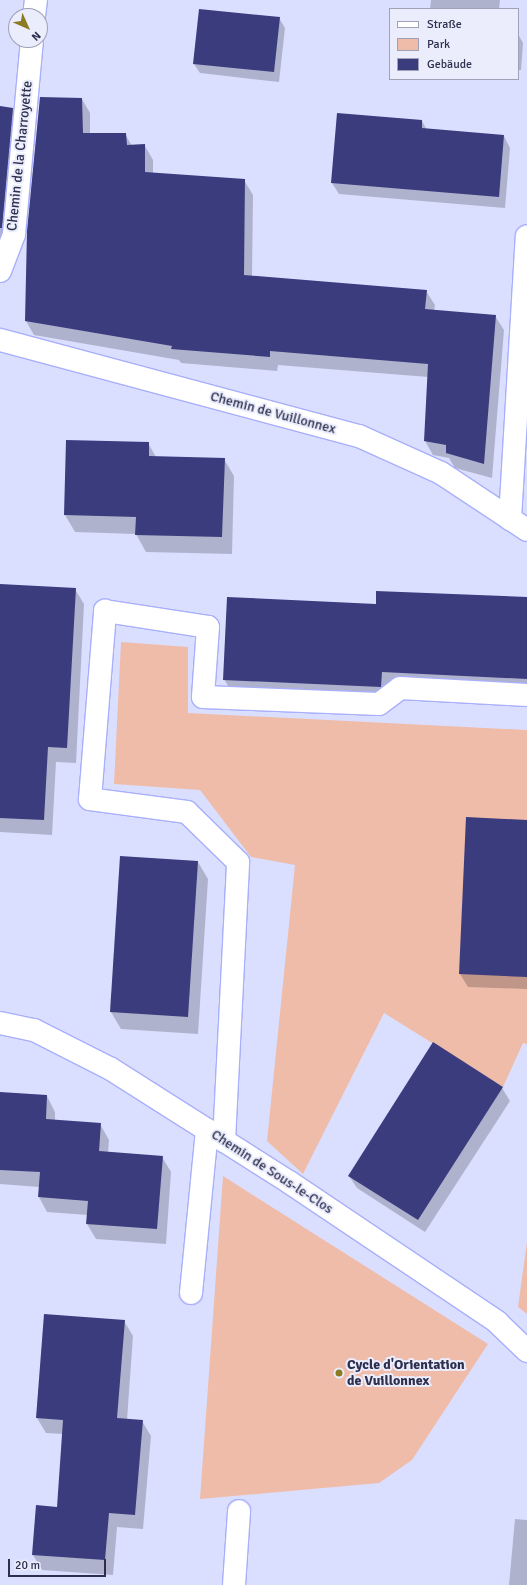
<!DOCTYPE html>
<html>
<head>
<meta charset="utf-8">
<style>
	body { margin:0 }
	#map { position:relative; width:527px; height:1585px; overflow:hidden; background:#dbdfff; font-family:Signika,sans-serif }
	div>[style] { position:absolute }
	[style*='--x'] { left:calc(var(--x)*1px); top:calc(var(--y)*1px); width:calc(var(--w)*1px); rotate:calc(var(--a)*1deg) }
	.green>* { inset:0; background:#efbcaa }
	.shadow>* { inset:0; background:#0003 }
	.building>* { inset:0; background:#3b3c7e }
	.roads { filter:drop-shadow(1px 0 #a8affb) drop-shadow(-1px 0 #a8affb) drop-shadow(0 1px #a8affb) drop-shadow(0 -1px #a8affb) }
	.minor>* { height:22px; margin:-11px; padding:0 11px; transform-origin:11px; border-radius:11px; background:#fff }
	.dots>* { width:11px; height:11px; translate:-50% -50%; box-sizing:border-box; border:2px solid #ebedfd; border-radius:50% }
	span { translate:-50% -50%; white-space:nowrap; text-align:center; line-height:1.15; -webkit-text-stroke:4px #ebedfd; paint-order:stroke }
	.street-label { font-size:14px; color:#2d2f4d }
	.poi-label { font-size:14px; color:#2d2f4d; font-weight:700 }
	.left { translate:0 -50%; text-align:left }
	.legend { position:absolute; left:389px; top:8px; width:130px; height:72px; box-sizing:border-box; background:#ebedfd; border:1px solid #9fa1b7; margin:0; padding:5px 7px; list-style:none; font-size:12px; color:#2d2f4d }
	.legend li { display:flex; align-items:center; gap:8px; height:20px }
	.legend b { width:20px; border:1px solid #9fa1b7 }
	.north { position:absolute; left:8px; top:8px; width:40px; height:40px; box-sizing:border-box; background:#ebedfd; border:1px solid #9fa1b7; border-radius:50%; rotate:135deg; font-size:11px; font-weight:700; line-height:16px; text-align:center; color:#2d2f4d }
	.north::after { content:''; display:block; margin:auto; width:14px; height:18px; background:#8b7c22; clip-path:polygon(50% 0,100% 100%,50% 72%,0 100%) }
	.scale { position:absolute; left:8px; top:1559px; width:98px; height:18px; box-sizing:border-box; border:2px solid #2d2f4d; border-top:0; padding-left:5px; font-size:12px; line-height:14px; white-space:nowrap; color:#2d2f4d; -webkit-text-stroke:3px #ebedfd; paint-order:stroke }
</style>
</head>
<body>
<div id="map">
	<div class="green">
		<i style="clip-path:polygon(121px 642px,188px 647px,188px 713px,527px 730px,527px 1044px,523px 1043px,503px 1087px,384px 1013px,303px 1174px,267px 1141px,295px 865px,251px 857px,200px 790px,114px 784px)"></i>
		<i style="clip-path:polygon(223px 1176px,488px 1344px,412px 1460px,379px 1483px,200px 1499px)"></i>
		<i style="clip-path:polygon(527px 1242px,527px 1314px,518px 1307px)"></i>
	</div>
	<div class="shadow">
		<i style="clip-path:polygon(431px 0,500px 0,499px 9px,430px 9px)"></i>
		<i style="clip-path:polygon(279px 18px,285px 28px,279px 82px,200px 73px,194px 64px)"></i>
		<i style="clip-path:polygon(518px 34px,523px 43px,521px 70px,518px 70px)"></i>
		<i style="clip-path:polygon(82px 99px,90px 113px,90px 134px,125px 134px,132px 146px,145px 146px,153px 160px,153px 174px,244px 180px,253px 195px,252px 277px,426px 291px,435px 305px,434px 311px,495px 316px,504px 330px,492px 478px,455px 468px,449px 458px,433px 455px,425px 441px,428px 377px,278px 365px,277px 371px,181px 363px,179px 360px,34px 335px,26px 321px)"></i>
		<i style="clip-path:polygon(0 107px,13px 109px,21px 122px,10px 242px,0 242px)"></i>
		<i style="clip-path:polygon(422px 121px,427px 130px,504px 136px,510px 148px,505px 208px,339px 194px,332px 183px)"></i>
		<i style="clip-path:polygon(148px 443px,156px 457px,224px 459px,234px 476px,232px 554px,146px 552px,136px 534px,75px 532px,65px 515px)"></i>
		<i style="clip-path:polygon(0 585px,75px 589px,84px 604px,76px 763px,56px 762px,52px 835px,0 832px)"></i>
		<i style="clip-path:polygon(527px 598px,527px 693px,390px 687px,389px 702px,233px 695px,224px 679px,377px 605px)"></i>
		<i style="clip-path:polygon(527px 821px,527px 989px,468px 987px,460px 974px)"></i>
		<i style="clip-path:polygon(198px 862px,208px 879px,198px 1034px,121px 1029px,111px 1012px)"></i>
		<i style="clip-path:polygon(433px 1043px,502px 1088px,510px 1101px,425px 1232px,357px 1188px,349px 1176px)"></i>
		<i style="clip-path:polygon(0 1093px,47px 1096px,55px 1112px,55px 1121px,100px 1124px,109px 1140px,108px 1153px,162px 1157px,171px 1172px,166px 1244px,96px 1239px,87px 1224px,88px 1215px,47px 1212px,39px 1197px,39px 1187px,0 1184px)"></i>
		<i style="clip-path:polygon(124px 1321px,133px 1336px,127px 1420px,142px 1421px,151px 1436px,143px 1529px,117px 1527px,113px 1575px,42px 1570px,33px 1555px,58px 1508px,63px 1434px,46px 1433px,37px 1418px)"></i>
		<i style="clip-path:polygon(515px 1519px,527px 1520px,527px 1585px,509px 1585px)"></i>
	</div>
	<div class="building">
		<i style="clip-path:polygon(199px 9px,280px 17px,274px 72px,193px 64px)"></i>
		<i style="clip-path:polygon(40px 97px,82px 98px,83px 133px,126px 133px,127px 145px,145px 144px,145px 172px,245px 179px,244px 275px,427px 290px,425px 309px,496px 315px,484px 464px,446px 453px,446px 445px,424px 441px,428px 364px,270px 351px,270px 357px,171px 349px,172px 346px,25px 321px,27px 231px)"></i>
		<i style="clip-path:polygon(0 106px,13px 108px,2px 228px,0 228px)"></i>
		<i style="clip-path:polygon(337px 113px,422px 120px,422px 128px,504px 135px,499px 197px,331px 183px)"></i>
		<i style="clip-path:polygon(66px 440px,149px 442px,149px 456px,225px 458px,222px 537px,135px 535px,136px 517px,64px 515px)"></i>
		<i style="clip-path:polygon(0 584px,76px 588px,67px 748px,48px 747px,44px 820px,0 818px)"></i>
		<i style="clip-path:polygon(376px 591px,527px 597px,527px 679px,382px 672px,381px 687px,223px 680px,227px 597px,376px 604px)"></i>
		<i style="clip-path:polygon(466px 817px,527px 820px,527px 977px,459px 974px)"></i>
		<i style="clip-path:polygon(120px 856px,198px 861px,188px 1017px,110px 1012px)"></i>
		<i style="clip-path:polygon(433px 1042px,503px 1087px,418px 1220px,348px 1176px)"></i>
		<i style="clip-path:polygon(0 1092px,47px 1095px,46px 1119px,101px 1123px,99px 1151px,163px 1156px,157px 1229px,86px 1224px,88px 1201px,38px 1197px,40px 1172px,0 1170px)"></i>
		<i style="clip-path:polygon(44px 1314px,125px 1320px,117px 1418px,143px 1420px,135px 1515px,109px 1513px,105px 1560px,32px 1555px,36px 1505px,57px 1507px,63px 1420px,36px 1418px)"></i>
	</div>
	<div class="roads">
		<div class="minor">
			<i style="--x:34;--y:16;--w:16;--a:-83"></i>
			<i style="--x:0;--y:271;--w:40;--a:-69"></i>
			<i style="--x:14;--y:234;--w:195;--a:-84.7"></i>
			<i style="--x:0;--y:340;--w:372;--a:15"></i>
			<i style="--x:359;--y:436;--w:90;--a:24.3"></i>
			<i style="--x:441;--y:473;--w:103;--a:33.5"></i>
			<i style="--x:510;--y:519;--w:283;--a:-86.6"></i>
			<i style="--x:0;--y:1023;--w:35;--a:12"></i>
			<i style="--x:34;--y:1030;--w:86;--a:26.9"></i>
			<i style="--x:111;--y:1069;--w:211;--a:32.4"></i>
			<i style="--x:289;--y:1182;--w:251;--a:33.9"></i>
			<i style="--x:497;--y:1322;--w:42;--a:44"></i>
			<i style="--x:224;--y:1141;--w:279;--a:-87.1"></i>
			<i style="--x:238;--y:862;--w:71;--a:-135.6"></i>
			<i style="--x:187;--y:812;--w:98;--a:-172.4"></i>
			<i style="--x:90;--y:799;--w:189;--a:-85.4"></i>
			<i style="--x:105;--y:611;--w:104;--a:8.8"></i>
			<i style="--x:208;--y:627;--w:70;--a:94.1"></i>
			<i style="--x:203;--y:697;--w:176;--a:2.3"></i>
			<i style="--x:379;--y:704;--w:26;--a:-37"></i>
			<i style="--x:400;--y:688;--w:127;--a:3.2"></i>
			<i style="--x:191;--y:1293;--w:164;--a:-84.4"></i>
			<i style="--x:234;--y:1585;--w:74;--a:-86.1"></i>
		</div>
	</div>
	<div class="dots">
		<i style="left:339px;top:1373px;background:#8b7c22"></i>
	</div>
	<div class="street-label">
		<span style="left:20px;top:156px;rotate:-84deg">Chemin de la Charroyette</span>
		<span style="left:273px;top:413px;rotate:15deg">Chemin de Vuillonnex</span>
		<span style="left:272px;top:1172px;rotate:33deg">Chemin de Sous-le-Clos</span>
	</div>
	<div class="poi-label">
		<span class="left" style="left:347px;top:1373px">Cycle d'Orientation<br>de Vuillonnex</span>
	</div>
	<ul class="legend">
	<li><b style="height:5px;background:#fff"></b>Straße</li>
	<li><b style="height:11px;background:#efbcaa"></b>Park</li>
	<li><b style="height:11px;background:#3b3c7e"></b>Gebäude</li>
	</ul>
	<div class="north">N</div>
	<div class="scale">20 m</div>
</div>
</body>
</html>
